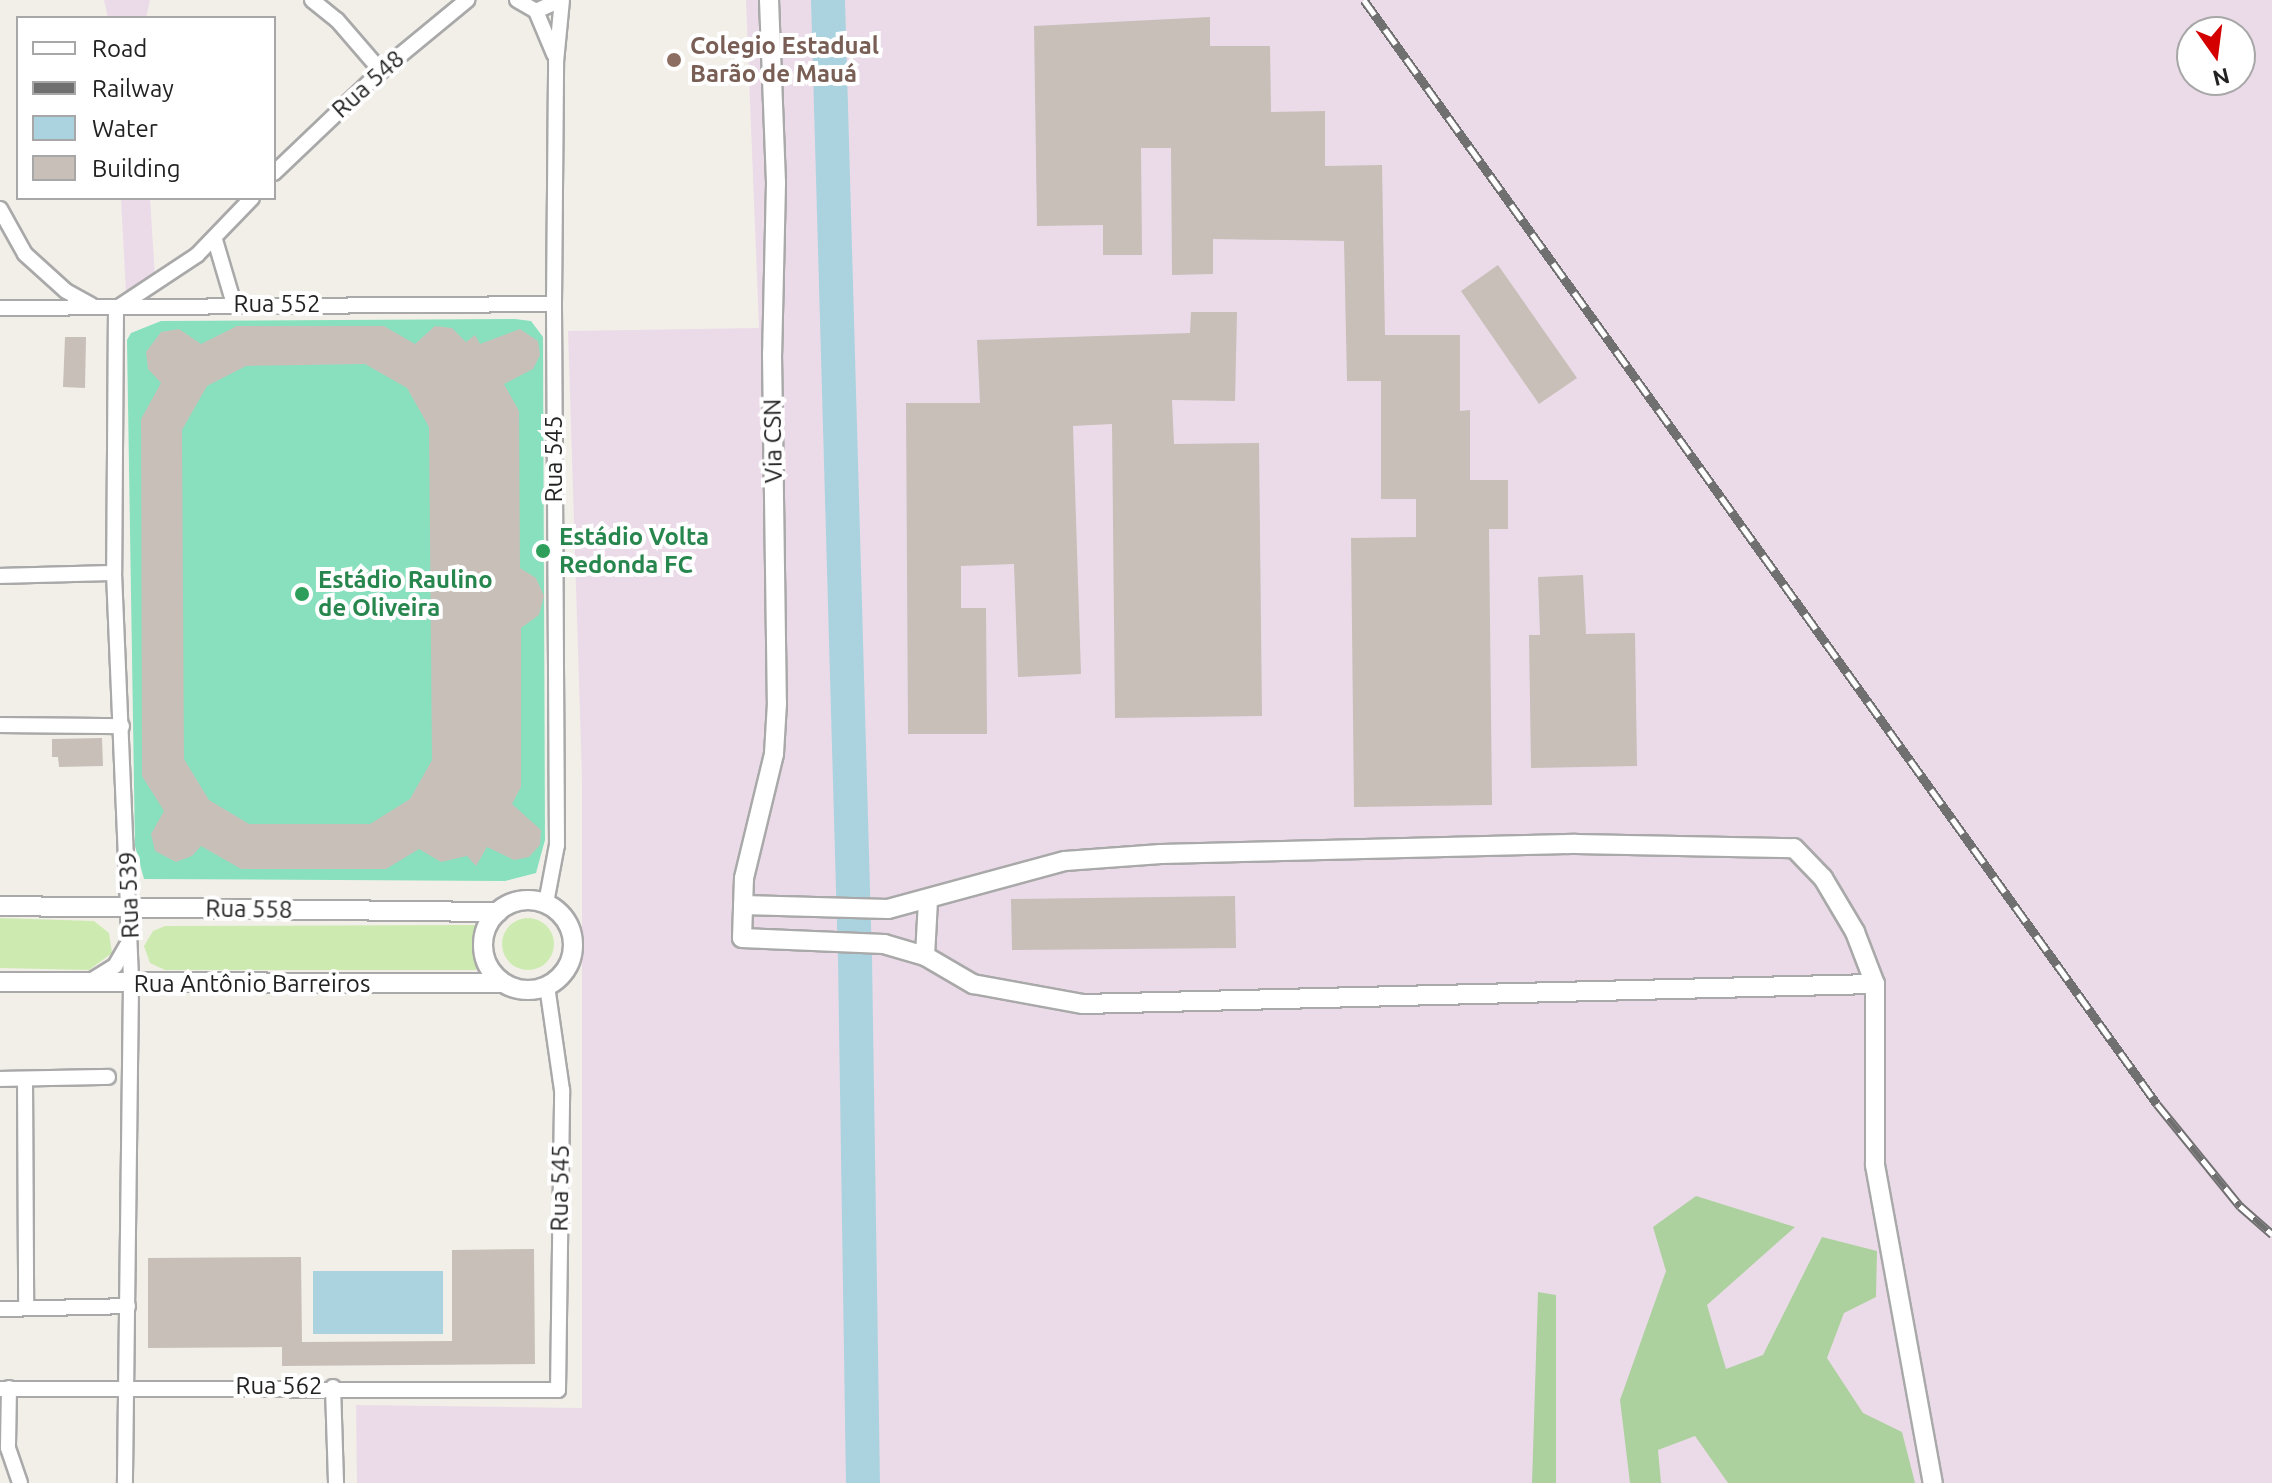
<!DOCTYPE html>
<html>
<head>
<meta charset="utf-8">
<style>
	body { margin:0 }
	#map { position:relative; width:2272px; height:1483px; overflow:hidden; background:#f2efe9; font-family:Ubuntu,sans-serif }
	div>[style] { position:absolute }
	[style*='--x'] { left:calc(var(--x)*1px); top:calc(var(--y)*1px); width:calc(var(--w)*1px); rotate:calc(var(--a)*1deg) }
	.industrial>* { inset:0; background:#ebdbe8 }
	.grass>* { inset:0; background:#cdebb0 }
	.round { border-radius:50% }
	.forest>* { inset:0; background:#add19e }
	.pitch>* { inset:0; background:#88e0be }
	.water>* { inset:0; background:#aad3df }
	.river>* { height:34px; margin:-17px; padding:0 17px; transform-origin:17px; border-radius:17px; background:#aad3df }
	.building>* { inset:0; background:#c7bfb8 }
	.roads { filter:drop-shadow(2px 0 #a9a9a9) drop-shadow(-2px 0 #a9a9a9) drop-shadow(0 2px #a9a9a9) drop-shadow(0 -2px #a9a9a9) }
	.minor>* { height:14px; margin:-7px; padding:0 7px; transform-origin:7px; border-radius:7px; background:#fff }
	.tertiary>* { height:18px; margin:-9px; padding:0 9px; transform-origin:9px; border-radius:9px; background:#fff }
	.tertiary>.ring { margin:-9px; padding:0; box-sizing:content-box; background:none; border:18px solid #fff; border-radius:50% }
	.rail>* { height:9px; margin-top:-4.5px; transform-origin:0; background:repeating-linear-gradient(90deg,#fff 0 18px,#707070 0 36px); box-sizing:border-box; border-block:2px solid #707070 }
	.dots>* { width:22px; height:22px; translate:-50% -50%; box-sizing:border-box; border:4px solid #fff; border-radius:50% }
	span { translate:-50% -50%; white-space:nowrap; text-align:center; line-height:1.15; -webkit-text-stroke:8px #fff; paint-order:stroke }
	.education-label { font-size:24px; color:#785e54; font-weight:700 }
	.left { translate:0 -50%; text-align:left }
	.street-label { font-size:24px; color:#222 }
	.leisure-label { font-size:24px; color:#27864d; font-weight:700 }
	.legend { position:absolute; left:16px; top:16px; width:260px; height:184px; box-sizing:border-box; background:#fff; border:2px solid #a7a7a7; margin:0; padding:10px 14px; list-style:none; font-size:24px; color:#222 }
	.legend li { display:flex; align-items:center; gap:16px; height:40px }
	.legend b { width:40px; border:2px solid #a7a7a7 }
	.north { position:absolute; left:2176px; top:16px; width:80px; height:80px; box-sizing:border-box; background:#fff; border:2px solid #a7a7a7; border-radius:50%; rotate:166deg; font-size:22px; font-weight:700; line-height:32px; text-align:center; color:#222 }
	.north::after { content:''; display:block; margin:auto; width:28px; height:36px; background:#d40000; clip-path:polygon(50% 0,100% 100%,50% 72%,0 100%) }
</style>
</head>
<body>
<div id="map">
	<div class="industrial">
		<i style="clip-path:polygon(104px 0,150px 0,146px 18px,108px 18px)"></i>
		<i style="clip-path:polygon(evenodd,746px 0,2272px 0,2272px 1483px,357px 1483px,356px 1405px,582px 1408px,582px 778px,568px 331px,759px 328px,746px 0,2192px 32px,2240px 32px,2240px 80px,2192px 80px,2192px 32px)"></i>
		<i style="clip-path:polygon(121px 198px,150px 198px,155px 278px,126px 293px)"></i>
	</div>
	<div class="grass">
		<i class="round" style="left:502px;top:918px;width:52px;height:52px"></i>
		<i style="clip-path:polygon(0 918px,94px 921px,109px 933px,112px 953px,89px 970px,0 968px)"></i>
		<i style="clip-path:polygon(476px 925px,476px 970px,165px 970px,150px 963px,144px 946px,153px 931px,165px 926px)"></i>
	</div>
	<div class="forest">
		<i style="clip-path:polygon(1696px 1196px,1795px 1227px,1707px 1305px,1726px 1369px,1763px 1355px,1822px 1237px,1877px 1251px,1876px 1297px,1844px 1313px,1827px 1358px,1863px 1413px,1902px 1432px,1915px 1483px,1728px 1483px,1695px 1436px,1658px 1450px,1661px 1483px,1630px 1483px,1620px 1400px,1666px 1271px,1653px 1227px)"></i>
		<i style="clip-path:polygon(1538px 1292px,1556px 1295px,1556px 1483px,1532px 1483px)"></i>
	</div>
	<div class="pitch">
		<i style="clip-path:polygon(515px 319px,531px 321px,543px 337px,545px 840px,536px 873px,505px 881px,144px 879px,135px 846px,127px 340px,131px 333px,161px 321px)"></i>
	</div>
	<div class="water">
		<i style="clip-path:polygon(313px 1271px,443px 1271px,443px 1334px,313px 1334px)"></i>
	</div>
	<div class="river">
		<i style="--x:828;--y:0;--w:958;--a:88.39"></i>
		<i style="--x:855;--y:958;--w:525;--a:89.13"></i>
	</div>
	<div class="building">
		<i style="clip-path:polygon(1210px 17px,1210px 46px,1270px 46px,1271px 112px,1325px 111px,1325px 166px,1382px 165px,1385px 335px,1460px 335px,1460px 411px,1470px 410px,1470px 480px,1508px 480px,1508px 529px,1489px 529px,1492px 805px,1354px 807px,1351px 538px,1416px 537px,1416px 499px,1381px 499px,1381px 381px,1347px 381px,1344px 241px,1213px 239px,1213px 274px,1172px 275px,1171px 148px,1141px 148px,1142px 255px,1103px 255px,1103px 225px,1037px 226px,1034px 26px)"></i>
		<i style="clip-path:polygon(1498px 265px,1577px 378px,1539px 404px,1461px 291px)"></i>
		<i style="clip-path:polygon(1191px 312px,1237px 312px,1235px 401px,1172px 400px,1174px 444px,1259px 443px,1262px 716px,1115px 718px,1112px 424px,1073px 426px,1081px 674px,1018px 677px,1014px 564px,961px 566px,961px 608px,986px 608px,987px 734px,908px 734px,906px 403px,980px 403px,977px 340px,1190px 333px)"></i>
		<i style="clip-path:polygon(evenodd,237px 326px,384px 326px,415px 344px,435px 326px,452px 328px,466px 342px,475px 335px,480px 344px,520px 329px,538px 341px,540px 355px,533px 369px,504px 384px,519px 411px,520px 568px,536px 578px,544px 596px,539px 615px,521px 628px,521px 787px,512px 804px,541px 830px,540px 845px,529px 857px,514px 860px,487px 847px,476px 866px,467px 856px,441px 862px,419px 849px,386px 869px,241px 869px,201px 846px,192px 856px,176px 862px,155px 851px,151px 834px,164px 811px,142px 776px,141px 419px,161px 383px,148px 369px,146px 352px,161px 332px,179px 329px,201px 344px,237px 326px,365px 364px,407px 388px,429px 427px,432px 760px,410px 799px,370px 824px,249px 824px,209px 800px,184px 759px,182px 430px,207px 386px,246px 366px,365px 364px)"></i>
		<i style="clip-path:polygon(65px 337px,86px 337px,85px 388px,63px 387px)"></i>
		<i style="clip-path:polygon(1583px 575px,1586px 634px,1635px 633px,1637px 766px,1531px 768px,1529px 635px,1540px 635px,1538px 577px)"></i>
		<i style="clip-path:polygon(102px 738px,103px 766px,59px 767px,58px 757px,52px 757px,52px 739px)"></i>
		<i style="clip-path:polygon(1235px 896px,1236px 948px,1012px 950px,1011px 899px)"></i>
		<i style="clip-path:polygon(534px 1249px,535px 1364px,282px 1366px,282px 1347px,148px 1348px,148px 1258px,301px 1257px,302px 1342px,452px 1341px,452px 1250px)"></i>
	</div>
	<div class="roads">
		<div class="minor">
			<i style="--x:312;--y:0;--w:32;--a:39"></i>
			<i style="--x:337;--y:20;--w:67;--a:49.2"></i>
			<i style="--x:517;--y:0;--w:22;--a:30"></i>
			<i style="--x:536;--y:11;--w:27;--a:-24"></i>
			<i style="--x:536;--y:11;--w:47;--a:67.3"></i>
			<i style="--x:274;--y:173;--w:148;--a:-43.6"></i>
			<i style="--x:381;--y:71;--w:112;--a:-39.5"></i>
			<i style="--x:0;--y:209;--w:51;--a:60.9"></i>
			<i style="--x:25;--y:254;--w:55;--a:42.1"></i>
			<i style="--x:66;--y:291;--w:29;--a:29"></i>
			<i style="--x:215;--y:240;--w:67;--a:73.5"></i>
			<i style="--x:0;--y:308;--w:554;--a:-0.41"></i>
			<i style="--x:116;--y:308;--w:265;--a:90.4"></i>
			<i style="--x:114;--y:573;--w:412;--a:87.6"></i>
			<i style="--x:131;--y:985;--w:498;--a:90.7"></i>
			<i style="--x:117;--y:308;--w:96;--a:-33.5"></i>
			<i style="--x:197;--y:255;--w:79;--a:-46"></i>
			<i style="--x:0;--y:576;--w:114;--a:-1.5"></i>
			<i style="--x:0;--y:725;--w:122;--a:0.5"></i>
			<i style="--x:546;--y:903;--w:59;--a:-79.3"></i>
			<i style="--x:557;--y:845;--w:541;--a:-90.32"></i>
			<i style="--x:554;--y:304;--w:242;--a:-89.5"></i>
			<i style="--x:556;--y:62;--w:62;--a:-84.5"></i>
			<i style="--x:89;--y:982;--w:31;--a:-32"></i>
			<i style="--x:115;--y:966;--w:24;--a:-60"></i>
			<i style="--x:0;--y:1079;--w:108;--a:-1.1"></i>
			<i style="--x:25;--y:1079;--w:229;--a:89.7"></i>
			<i style="--x:0;--y:1309;--w:128;--a:-1.3"></i>
			<i style="--x:333;--y:1387;--w:96;--a:88.2"></i>
			<i style="--x:9;--y:1388;--w:60;--a:91"></i>
			<i style="--x:8;--y:1448;--w:37;--a:71"></i>
			<i style="--x:0;--y:1389;--w:558;--a:0.1"></i>
			<i style="--x:558;--y:1390;--w:300;--a:-89.2"></i>
			<i style="--x:562;--y:1090;--w:105;--a:-98.2"></i>
		</div>
		<div class="tertiary">
			<i style="--x:769;--y:0;--w:183;--a:87.8"></i>
			<i style="--x:776;--y:183;--w:171;--a:91.3"></i>
			<i style="--x:772;--y:354;--w:349;--a:89.2"></i>
			<i style="--x:777;--y:703;--w:51;--a:93.4"></i>
			<i style="--x:774;--y:754;--w:128;--a:103.6"></i>
			<i style="--x:744;--y:878;--w:60;--a:91.9"></i>
			<i style="--x:742;--y:938;--w:142;--a:2.4"></i>
			<i style="--x:884;--y:944;--w:43;--a:16.3"></i>
			<i style="--x:925;--y:956;--w:56;--a:30.3"></i>
			<i style="--x:973;--y:984;--w:112;--a:10.3"></i>
			<i style="--x:1083;--y:1004;--w:792;--a:-1.45"></i>
			<i class="ring" style="left:483px;top:900px;width:72px;height:72px"></i>
			<i style="--x:743;--y:905;--w:145;--a:1.6"></i>
			<i style="--x:888;--y:909;--w:183;--a:-15.2"></i>
			<i style="--x:1065;--y:861;--w:96;--a:-4.2"></i>
			<i style="--x:1161;--y:854;--w:415;--a:-1.4"></i>
			<i style="--x:1576;--y:844;--w:218;--a:1.1"></i>
			<i style="--x:1794;--y:848;--w:42;--a:46"></i>
			<i style="--x:1823;--y:878;--w:63;--a:59.3"></i>
			<i style="--x:1855;--y:932;--w:56;--a:69"></i>
			<i style="--x:1875;--y:984;--w:181;--a:90"></i>
			<i style="--x:1875;--y:1165;--w:323;--a:79.7"></i>
			<i style="--x:0;--y:906;--w:498;--a:0.7"></i>
			<i style="--x:925;--y:956;--w:55;--a:-86.9"></i>
			<i style="--x:0;--y:982;--w:503;--a:0.11"></i>
		</div>
	</div>
	<div class="rail">
		<i style="--x:1364;--y:0;--w:1359;--a:54.31"></i>
		<i style="--x:2157;--y:1104;--w:132;--a:50.9"></i>
		<i style="--x:2240;--y:1206;--w:43;--a:41.2"></i>
	</div>
	<div class="dots">
		<i style="left:674px;top:60px;background:#8d6e63"></i>
		<i style="left:543px;top:551px;background:#2e9e5b"></i>
		<i style="left:302px;top:594px;background:#2e9e5b"></i>
	</div>
	<div class="education-label">
		<span class="left" style="left:690px;top:60px">Colegio Estadual<br>Barão de Mauá</span>
	</div>
	<div class="street-label">
		<span style="left:368px;top:84px;rotate:-42deg">Rua 548</span>
		<span style="left:277px;top:304px">Rua 552</span>
		<span style="left:773px;top:441px;rotate:-91deg">Via CSN</span>
		<span style="left:554px;top:459px;rotate:-90deg">Rua 545</span>
		<span style="left:129px;top:895px;rotate:-92deg">Rua 539</span>
		<span style="left:249px;top:909px;rotate:1deg">Rua 558</span>
		<span style="left:252px;top:984px">Rua Antônio Barreiros</span>
		<span style="left:560px;top:1188px;rotate:-89deg">Rua 545</span>
		<span style="left:279px;top:1386px">Rua 562</span>
	</div>
	<div class="leisure-label">
		<span class="left" style="left:559px;top:551px">Estádio Volta<br>Redonda FC</span>
		<span class="left" style="left:318px;top:594px">Estádio Raulino<br>de Oliveira</span>
	</div>
	<ul class="legend">
	<li><b style="height:10px;background:#fff"></b>Road</li>
	<li><b style="height:10px;background:#707070"></b>Railway</li>
	<li><b style="height:22px;background:#aad3df"></b>Water</li>
	<li><b style="height:22px;background:#c7bfb8"></b>Building</li>
	</ul>
	<div class="north">N</div>
</div>
</body>
</html>
